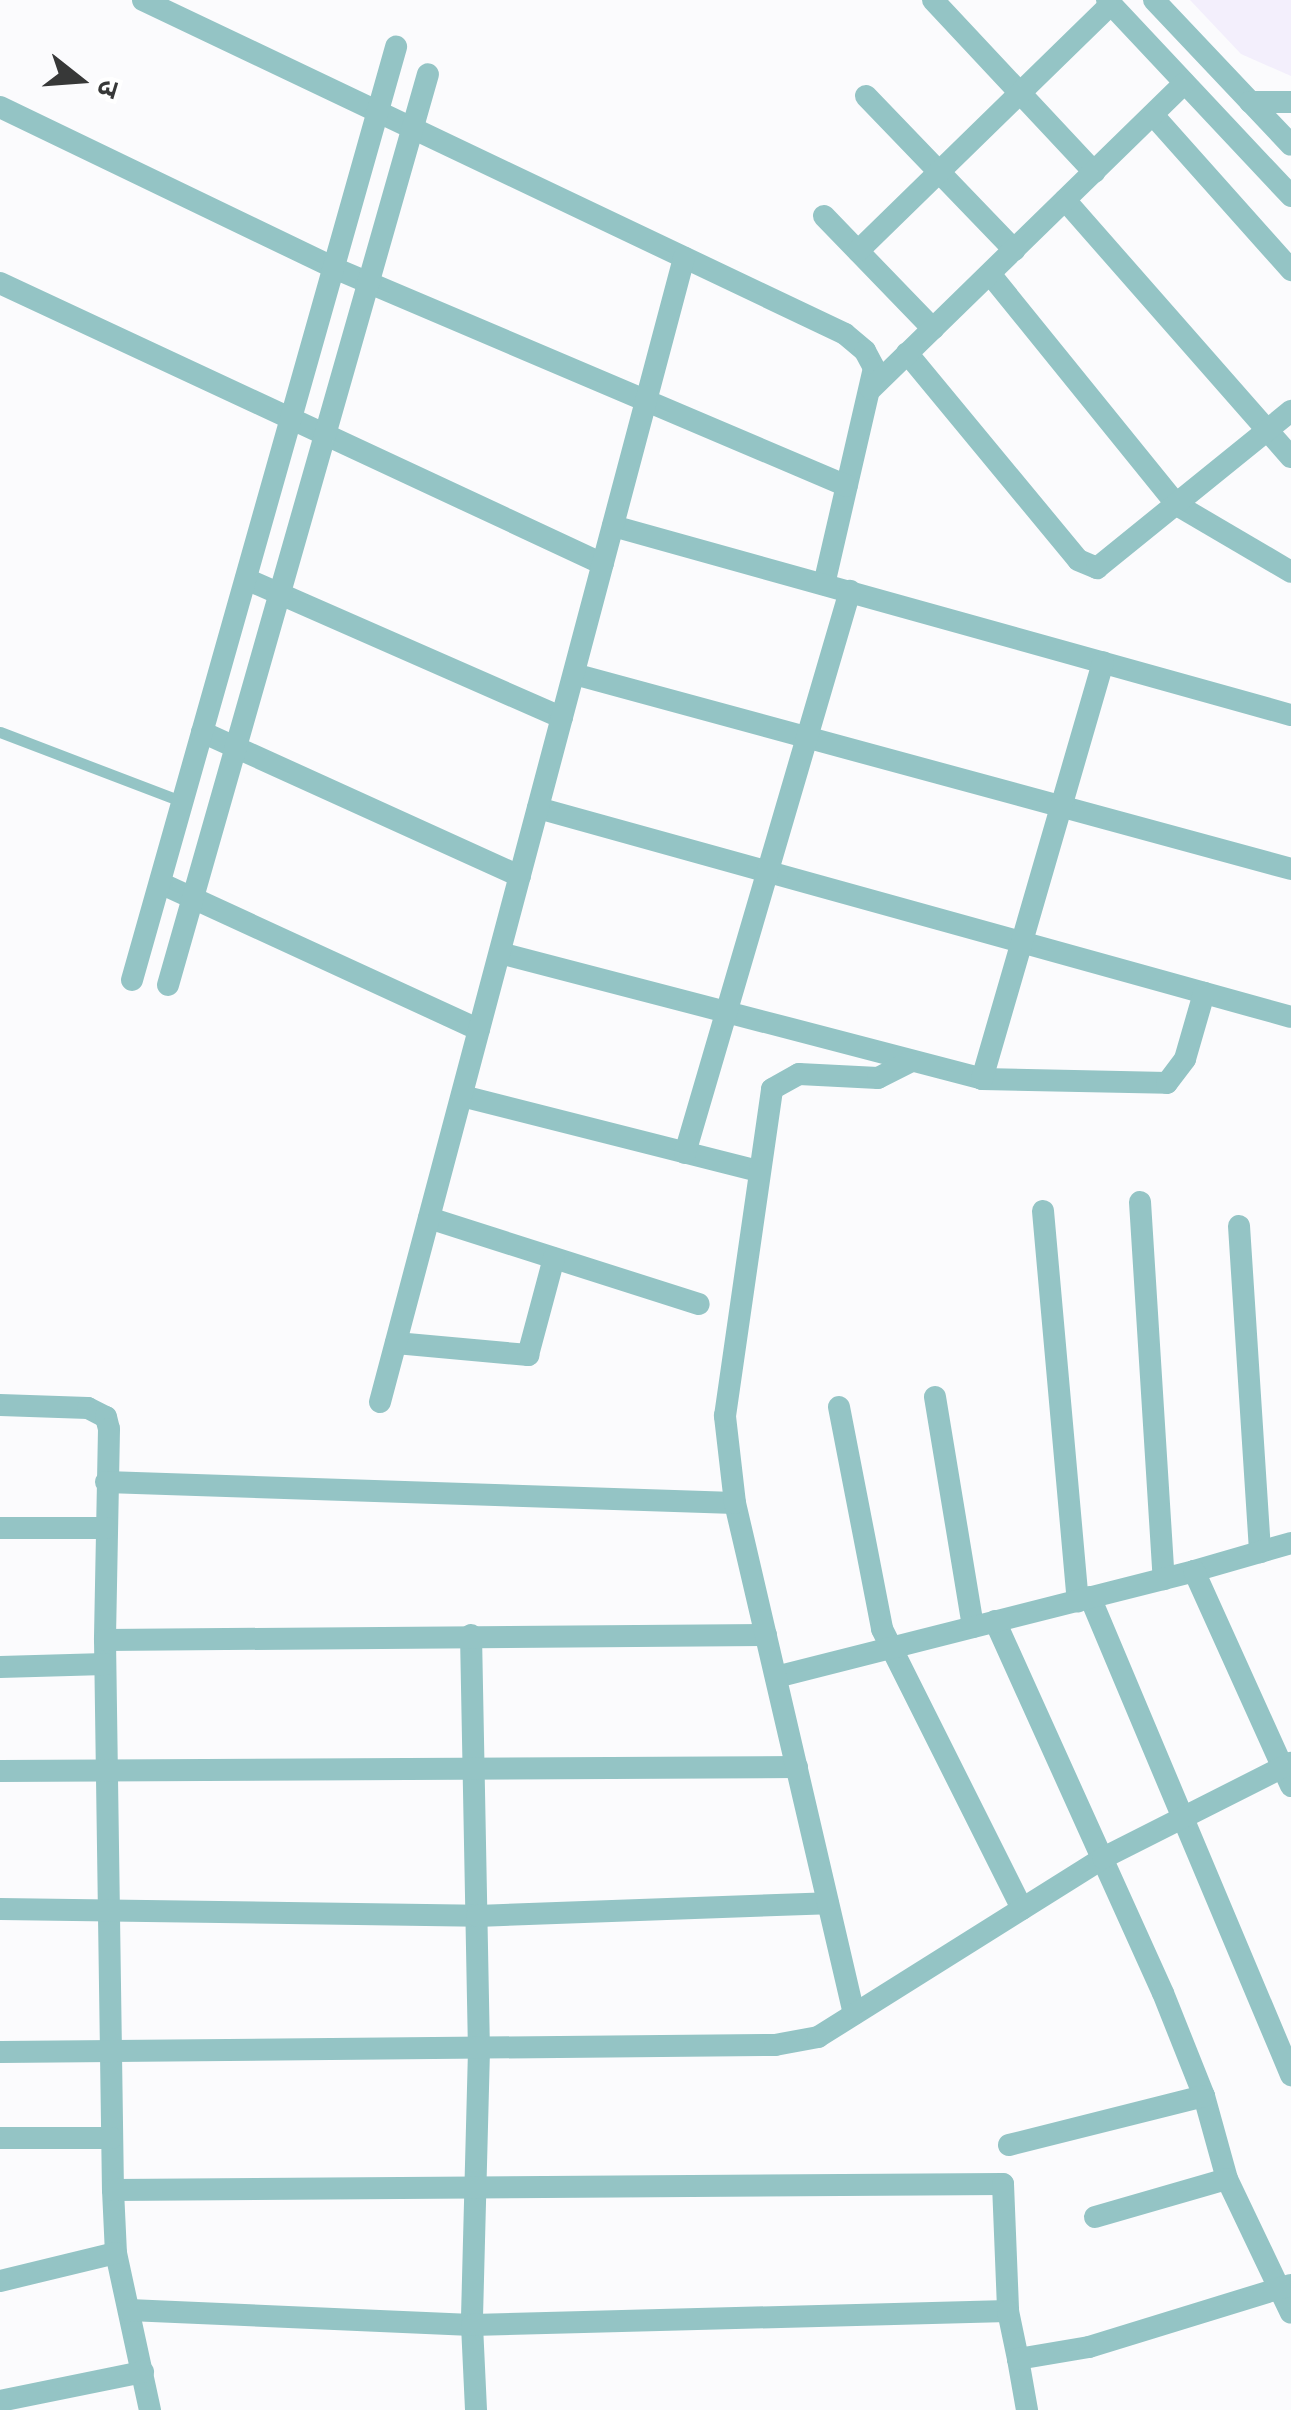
<!DOCTYPE html>
<html>
<head>
<meta charset="utf-8">
<style>
	body { margin:0 }
	#map { position:relative; width:1291px; height:2410px; overflow:hidden; background:#fbfbfd; font-family:"Asap Condensed","Noto Sans Devanagari",sans-serif }
	div>[style] { position:absolute }
	[style*='--x'] { left:calc(var(--x)*1px); top:calc(var(--y)*1px); width:calc(var(--w)*1px); rotate:calc(var(--a)*1deg) }
	.education>* { inset:0; background:#f3effc }
	.lane>* { height:11px; margin:-5.5px; padding:0 5.5px; transform-origin:5.5px; border-radius:5.5px; background:#94c4c5 }
	.street>* { height:22px; margin:-11px; padding:0 11px; transform-origin:11px; border-radius:11px; background:#94c4c5 }
	span { translate:-50% -50%; white-space:nowrap; text-align:center; line-height:1.15; -webkit-text-stroke:8px #fff; paint-order:stroke }
	.north { position:absolute; left:30px; top:30px; width:100px; height:100px; -webkit-text-stroke:8px #fff; paint-order:stroke; rotate:107deg; font-size:28px; font-weight:700; line-height:40px; text-align:center; color:#373838 }
	.north::after { content:''; display:block; margin:auto; width:35px; height:45px; background:#373838; clip-path:polygon(50% 0,100% 100%,50% 72%,0 100%) }
</style>
</head>
<body>
<div id="map">
	<div class="education">
		<i style="clip-path:polygon(1190px 0,1291px 0,1291px 76px,1241px 54px)"></i>
	</div>
	<div class="lane">
		<i style="--x:0;--y:732;--w:196;--a:20.9"></i>
	</div>
	<div class="street">
		<i style="--x:143;--y:0;--w:777;--a:25.44"></i>
		<i style="--x:845;--y:334;--w:26;--a:40"></i>
		<i style="--x:865;--y:351;--w:19;--a:62"></i>
		<i style="--x:874;--y:368;--w:222;--a:103"></i>
		<i style="--x:933;--y:0;--w:236;--a:46.9"></i>
		<i style="--x:1107;--y:0;--w:269;--a:46.8"></i>
		<i style="--x:1154;--y:0;--w:199;--a:46.6"></i>
		<i style="--x:866;--y:96;--w:214;--a:46.1"></i>
		<i style="--x:1250;--y:102;--w:41;--a:0"></i>
		<i style="--x:0;--y:107;--w:371;--a:25.7"></i>
		<i style="--x:334;--y:268;--w:557;--a:23.02"></i>
		<i style="--x:1153;--y:115;--w:208;--a:48.3"></i>
		<i style="--x:1065;--y:200;--w:342;--a:48.7"></i>
		<i style="--x:824;--y:216;--w:157;--a:46"></i>
		<i style="--x:858;--y:251;--w:354;--a:-44.3"></i>
		<i style="--x:990;--y:274;--w:297;--a:51"></i>
		<i style="--x:1177;--y:505;--w:132;--a:30.4"></i>
		<i style="--x:0;--y:283;--w:665;--a:24.99"></i>
		<i style="--x:907;--y:353;--w:268;--a:50.4"></i>
		<i style="--x:1078;--y:560;--w:21;--a:23"></i>
		<i style="--x:1097;--y:568;--w:250;--a:-39"></i>
		<i style="--x:871;--y:389;--w:438;--a:-44.3"></i>
		<i style="--x:613;--y:526;--w:704;--a:15.58"></i>
		<i style="--x:246;--y:579;--w:345;--a:23.7"></i>
		<i style="--x:574;--y:674;--w:743;--a:15.21"></i>
		<i style="--x:202;--y:732;--w:349;--a:24.4"></i>
		<i style="--x:538;--y:808;--w:781;--a:15.51"></i>
		<i style="--x:160;--y:883;--w:351;--a:24.7"></i>
		<i style="--x:500;--y:953;--w:498;--a:14.6"></i>
		<i style="--x:982;--y:1079;--w:185;--a:1.2"></i>
		<i style="--x:1167;--y:1083;--w:30;--a:-53"></i>
		<i style="--x:1185;--y:1059;--w:69;--a:-73.9"></i>
		<i style="--x:132;--y:980;--w:970;--a:-74.2"></i>
		<i style="--x:168;--y:985;--w:947;--a:-74.07"></i>
		<i style="--x:982;--y:1079;--w:434;--a:-73.8"></i>
		<i style="--x:462;--y:1096;--w:305;--a:14.2"></i>
		<i style="--x:685;--y:1153;--w:586;--a:-73.64"></i>
		<i style="--x:1140;--y:1202;--w:378;--a:86.4"></i>
		<i style="--x:1043;--y:1211;--w:392;--a:84.9"></i>
		<i style="--x:429;--y:1218;--w:283;--a:17.7"></i>
		<i style="--x:1239;--y:1226;--w:327;--a:86.3"></i>
		<i style="--x:396;--y:1343;--w:133;--a:5.2"></i>
		<i style="--x:528;--y:1355;--w:100;--a:-75"></i>
		<i style="--x:935;--y:1397;--w:233;--a:80.6"></i>
		<i style="--x:380;--y:1402;--w:1184;--a:-75.12"></i>
		<i style="--x:0;--y:1405;--w:88;--a:2"></i>
		<i style="--x:88;--y:1408;--w:20;--a:27"></i>
		<i style="--x:106;--y:1417;--w:12;--a:76"></i>
		<i style="--x:109;--y:1429;--w:211;--a:91.1"></i>
		<i style="--x:105;--y:1640;--w:550;--a:89.17"></i>
		<i style="--x:113;--y:2190;--w:63;--a:87.3"></i>
		<i style="--x:116;--y:2253;--w:161;--a:77.8"></i>
		<i style="--x:839;--y:1407;--w:226;--a:79"></i>
		<i style="--x:882;--y:1629;--w:313;--a:63.4"></i>
		<i style="--x:106;--y:1482;--w:629;--a:1.91"></i>
		<i style="--x:0;--y:1528;--w:106;--a:0"></i>
		<i style="--x:1194;--y:1571;--w:101;--a:-16.1"></i>
		<i style="--x:1090;--y:1597;--w:519;--a:67.19"></i>
		<i style="--x:995;--y:1621;--w:408;--a:65.7"></i>
		<i style="--x:1163;--y:1993;--w:111;--a:68.3"></i>
		<i style="--x:1204;--y:2096;--w:86;--a:74.5"></i>
		<i style="--x:1227;--y:2179;--w:148;--a:64.5"></i>
		<i style="--x:471;--y:1635;--w:415;--a:88.9"></i>
		<i style="--x:479;--y:2050;--w:275;--a:91.5"></i>
		<i style="--x:472;--y:2325;--w:85;--a:87.3"></i>
		<i style="--x:105;--y:1640;--w:661;--a:-0.43"></i>
		<i style="--x:0;--y:1667;--w:105;--a:-1.6"></i>
		<i style="--x:776;--y:1677;--w:431;--a:-14.2"></i>
		<i style="--x:1194;--y:1571;--w:236;--a:65.7"></i>
		<i style="--x:0;--y:1771;--w:797;--a:-0.29"></i>
		<i style="--x:0;--y:1909;--w:477;--a:0.8"></i>
		<i style="--x:477;--y:1916;--w:351;--a:-2.1"></i>
		<i style="--x:854;--y:2014;--w:525;--a:-103.11"></i>
		<i style="--x:735;--y:1503;--w:88;--a:-96.6"></i>
		<i style="--x:725;--y:1416;--w:330;--a:-81.8"></i>
		<i style="--x:772;--y:1089;--w:31;--a:-29"></i>
		<i style="--x:799;--y:1074;--w:79;--a:2.9"></i>
		<i style="--x:878;--y:1078;--w:35;--a:-27"></i>
		<i style="--x:0;--y:2052;--w:775;--a:-0.52"></i>
		<i style="--x:775;--y:2045;--w:44;--a:-10.5"></i>
		<i style="--x:818;--y:2037;--w:337;--a:-32.1"></i>
		<i style="--x:1103;--y:1858;--w:211;--a:-26.8"></i>
		<i style="--x:0;--y:2138;--w:111;--a:0"></i>
		<i style="--x:1009;--y:2145;--w:201;--a:-14.1"></i>
		<i style="--x:113;--y:2190;--w:890;--a:-0.39"></i>
		<i style="--x:1003;--y:2184;--w:127;--a:87.7"></i>
		<i style="--x:1095;--y:2217;--w:137;--a:-16.1"></i>
		<i style="--x:0;--y:2281;--w:119;--a:-13.6"></i>
		<i style="--x:129;--y:2310;--w:343;--a:2.5"></i>
		<i style="--x:472;--y:2325;--w:536;--a:-1.5"></i>
		<i style="--x:1008;--y:2311;--w:49;--a:78.2"></i>
		<i style="--x:0;--y:2401;--w:146;--a:-11.5"></i>
		<i style="--x:1027;--y:2410;--w:52;--a:-100"></i>
		<i style="--x:1018;--y:2359;--w:72;--a:-9.6"></i>
		<i style="--x:1089;--y:2347;--w:211;--a:-17.1"></i>
	</div>
	<div class="north">उ</div>
</div>
</body>
</html>
